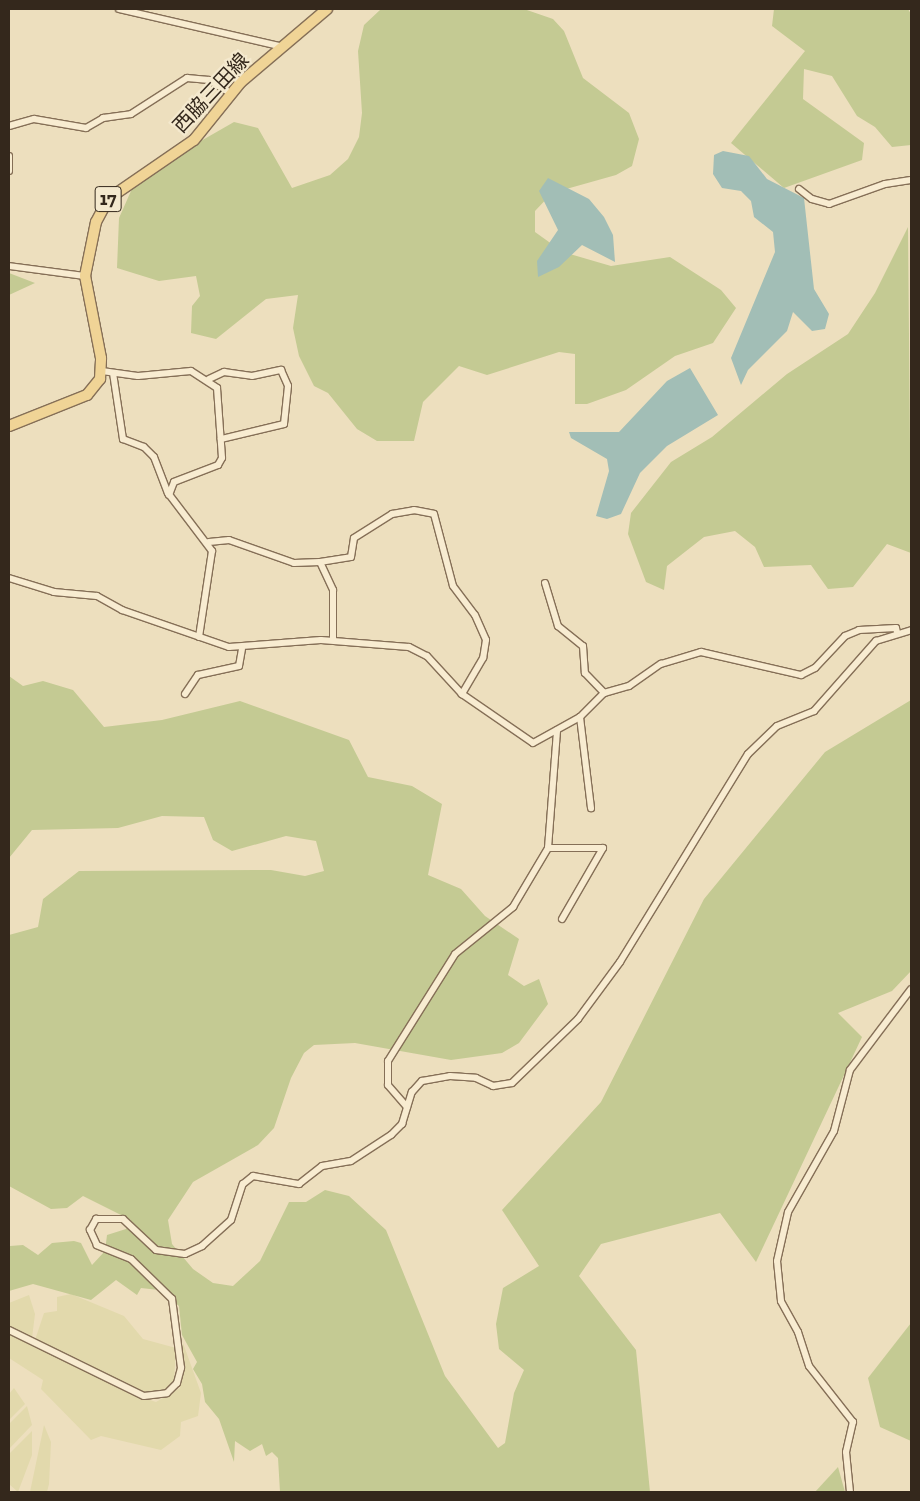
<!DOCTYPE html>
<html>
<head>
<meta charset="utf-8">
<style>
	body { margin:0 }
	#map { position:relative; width:920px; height:1501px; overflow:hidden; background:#eddfbe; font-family:"Zilla Slab","Noto Sans JP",serif }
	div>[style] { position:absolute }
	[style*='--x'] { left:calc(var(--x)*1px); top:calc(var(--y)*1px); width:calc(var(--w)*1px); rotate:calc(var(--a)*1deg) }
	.farmland>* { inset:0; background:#e2d9ac }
	.green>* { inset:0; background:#c4ca93 }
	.water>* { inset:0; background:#a2beb6 }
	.roads { filter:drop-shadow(1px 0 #856f57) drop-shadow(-1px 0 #856f57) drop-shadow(0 1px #856f57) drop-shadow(0 -1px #856f57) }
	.minor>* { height:6px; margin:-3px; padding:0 3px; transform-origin:3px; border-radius:3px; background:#f8ecd1 }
	.primary>* { height:10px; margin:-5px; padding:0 5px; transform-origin:5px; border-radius:5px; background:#f0d496 }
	span { translate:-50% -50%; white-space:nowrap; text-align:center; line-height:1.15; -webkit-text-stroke:4.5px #f4e9ce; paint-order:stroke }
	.shield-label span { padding:1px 4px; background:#f4e9ce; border:1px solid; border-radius:4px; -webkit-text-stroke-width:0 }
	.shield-label { font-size:19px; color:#34281c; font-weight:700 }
	.street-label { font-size:20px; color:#34281c }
	.frame { position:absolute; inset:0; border:10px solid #34281c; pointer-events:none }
</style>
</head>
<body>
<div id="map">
	<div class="farmland">
		<i style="clip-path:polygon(71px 1294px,124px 1316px,143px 1339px,176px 1348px,174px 1382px,163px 1392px,147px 1394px,35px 1340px,44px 1313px,57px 1311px,57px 1297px)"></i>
		<i style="clip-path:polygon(29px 1295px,35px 1314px,32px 1338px,9px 1327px,9px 1303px)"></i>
		<i style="clip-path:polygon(9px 1333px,128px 1393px,156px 1402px,180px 1388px,183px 1343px,201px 1393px,198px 1416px,181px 1422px,180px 1436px,161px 1450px,101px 1436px,91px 1440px,41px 1389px,43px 1380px,9px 1358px)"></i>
		<i style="clip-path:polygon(14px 1388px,25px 1404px,9px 1420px,9px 1394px)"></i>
		<i style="clip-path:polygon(27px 1406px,32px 1425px,9px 1449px,9px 1424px)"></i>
		<i style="clip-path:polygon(44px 1425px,51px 1442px,49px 1484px,47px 1492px,30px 1492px)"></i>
		<i style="clip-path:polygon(32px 1431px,32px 1455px,18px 1492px,9px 1484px,9px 1454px)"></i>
	</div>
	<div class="green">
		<i style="clip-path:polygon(524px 9px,553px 19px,564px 31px,583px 78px,629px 113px,639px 139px,632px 166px,616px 175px,552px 193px,535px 211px,535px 232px,563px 252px,611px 266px,670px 257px,721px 290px,736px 308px,713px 343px,675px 356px,626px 390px,587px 404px,575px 404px,575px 354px,559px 352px,487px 375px,459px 366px,423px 402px,414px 441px,377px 441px,357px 429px,328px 393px,314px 386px,299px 356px,293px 328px,298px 295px,266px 299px,216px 339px,191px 333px,192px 306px,200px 296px,196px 276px,159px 281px,117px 268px,119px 218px,131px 191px,145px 173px,234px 122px,258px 128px,292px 188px,330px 175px,348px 159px,359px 137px,362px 113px,358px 51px,364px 25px,380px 10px)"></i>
		<i style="clip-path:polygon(774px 9px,908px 9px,911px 14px,911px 145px,892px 147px,875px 127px,857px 116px,832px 76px,804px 69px,803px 99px,864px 143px,862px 160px,784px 188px,731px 143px,805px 51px,772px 26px)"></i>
		<i style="clip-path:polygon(908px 227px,911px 553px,887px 544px,853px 587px,828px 589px,811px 565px,764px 567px,755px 547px,735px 531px,704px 537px,667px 566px,664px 590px,646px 582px,628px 534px,631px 513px,671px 462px,712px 437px,787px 374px,848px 334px,875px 293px)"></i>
		<i style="clip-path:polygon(9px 273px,35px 283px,9px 295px)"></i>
		<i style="clip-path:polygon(9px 676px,23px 686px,43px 681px,73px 690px,104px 727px,162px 720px,240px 701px,349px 740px,368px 777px,412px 786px,442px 804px,428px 875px,461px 889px,485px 916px,519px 939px,508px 975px,524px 986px,539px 979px,548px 1004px,519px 1043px,502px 1053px,451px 1060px,355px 1043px,314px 1045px,304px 1053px,291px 1078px,274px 1128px,258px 1145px,193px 1182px,168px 1220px,172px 1244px,193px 1269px,213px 1283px,233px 1286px,260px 1261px,289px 1202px,306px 1202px,325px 1190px,349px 1196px,386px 1230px,445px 1376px,498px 1448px,505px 1443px,514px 1393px,524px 1370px,499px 1349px,496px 1324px,503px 1288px,539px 1266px,502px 1210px,601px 1102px,704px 899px,825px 752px,911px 700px,911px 971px,892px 991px,838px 1013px,862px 1037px,756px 1262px,720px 1213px,601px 1244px,579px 1276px,636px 1350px,650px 1492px,280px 1492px,278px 1458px,272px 1452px,266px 1456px,262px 1444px,250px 1451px,235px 1441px,234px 1462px,219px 1419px,205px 1402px,202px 1384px,193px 1369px,197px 1362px,182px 1335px,179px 1306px,159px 1290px,141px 1288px,137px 1295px,116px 1280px,91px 1300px,33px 1284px,9px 1291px,10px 1246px,23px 1245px,38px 1255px,52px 1243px,74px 1241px,81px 1243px,92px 1265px,105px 1251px,107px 1235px,126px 1229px,131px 1220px,83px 1196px,67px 1208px,51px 1209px,9px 1186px,9px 935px,38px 927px,43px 899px,79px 871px,271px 870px,305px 876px,324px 871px,316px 841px,286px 836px,232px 851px,213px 840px,204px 817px,162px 816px,118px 828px,32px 830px,9px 858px)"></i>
		<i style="clip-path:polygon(911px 1323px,911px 1441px,880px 1427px,868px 1378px)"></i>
		<i style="clip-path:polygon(838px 1467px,845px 1492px,815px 1492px)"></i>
	</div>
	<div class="water">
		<i style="clip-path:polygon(723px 151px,749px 156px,767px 179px,804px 198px,814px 289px,829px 314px,825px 329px,812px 331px,793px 312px,787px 331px,748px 370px,741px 385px,731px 358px,775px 252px,773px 232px,754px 217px,751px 201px,741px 191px,722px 188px,713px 174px,714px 155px)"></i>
		<i style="clip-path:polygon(548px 178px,589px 199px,604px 217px,613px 235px,615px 262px,582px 245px,559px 267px,538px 277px,537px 261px,558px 230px,539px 191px)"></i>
		<i style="clip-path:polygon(690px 368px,718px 415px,667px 446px,640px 473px,621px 514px,607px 519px,596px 516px,609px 471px,607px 459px,571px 438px,569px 432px,619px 432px,667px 381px)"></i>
	</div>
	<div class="roads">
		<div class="minor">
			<i style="--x:119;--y:9;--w:168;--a:13"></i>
			<i style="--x:9;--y:126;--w:26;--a:-16"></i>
			<i style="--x:34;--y:119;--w:53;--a:9.8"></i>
			<i style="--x:86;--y:128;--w:20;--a:-30"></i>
			<i style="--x:103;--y:118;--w:28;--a:-8"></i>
			<i style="--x:131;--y:114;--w:67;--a:-32.7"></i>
			<i style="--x:187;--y:78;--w:22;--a:5"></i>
			<i style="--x:209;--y:80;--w:26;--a:32"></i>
			<i style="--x:9;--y:156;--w:15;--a:90"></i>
			<i style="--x:799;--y:189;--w:16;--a:38"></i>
			<i style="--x:812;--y:199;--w:18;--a:16"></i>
			<i style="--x:829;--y:204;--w:59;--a:-19.7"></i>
			<i style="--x:885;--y:184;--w:26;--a:-9"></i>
			<i style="--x:9;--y:266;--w:77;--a:7.5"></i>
			<i style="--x:102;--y:371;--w:36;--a:8"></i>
			<i style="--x:138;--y:376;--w:53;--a:-5.4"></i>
			<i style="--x:191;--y:371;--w:31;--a:33"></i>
			<i style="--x:217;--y:388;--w:70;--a:85.9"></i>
			<i style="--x:222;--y:458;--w:8;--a:120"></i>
			<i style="--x:218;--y:465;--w:47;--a:158.9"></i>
			<i style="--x:174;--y:482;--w:14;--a:111"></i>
			<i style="--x:113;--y:373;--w:67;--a:81.4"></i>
			<i style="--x:123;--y:439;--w:22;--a:21"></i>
			<i style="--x:144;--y:447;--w:14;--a:45"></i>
			<i style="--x:154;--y:457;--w:39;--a:69"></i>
			<i style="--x:168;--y:493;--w:73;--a:52.8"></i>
			<i style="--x:212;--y:551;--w:87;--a:98.6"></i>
			<i style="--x:209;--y:379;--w:17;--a:-25"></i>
			<i style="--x:224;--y:372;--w:28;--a:8"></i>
			<i style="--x:252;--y:376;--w:30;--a:-12"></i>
			<i style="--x:281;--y:370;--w:17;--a:66"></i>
			<i style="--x:288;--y:386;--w:38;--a:96"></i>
			<i style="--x:284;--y:424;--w:65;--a:166.6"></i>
			<i style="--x:209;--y:542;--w:20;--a:-6"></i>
			<i style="--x:229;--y:540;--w:69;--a:19.5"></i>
			<i style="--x:294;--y:563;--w:26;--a:-2"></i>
			<i style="--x:320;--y:562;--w:31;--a:-9"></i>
			<i style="--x:351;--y:557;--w:19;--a:-81"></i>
			<i style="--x:354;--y:538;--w:45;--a:-32.3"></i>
			<i style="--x:392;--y:514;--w:22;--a:-10"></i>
			<i style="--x:414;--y:510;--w:20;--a:11"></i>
			<i style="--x:434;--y:514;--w:74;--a:75.2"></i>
			<i style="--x:453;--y:586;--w:36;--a:53"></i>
			<i style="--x:475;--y:615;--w:27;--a:66"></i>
			<i style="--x:486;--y:640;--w:18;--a:99"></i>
			<i style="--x:483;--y:658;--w:42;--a:120.3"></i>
			<i style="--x:320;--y:562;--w:31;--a:65"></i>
			<i style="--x:333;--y:590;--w:50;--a:90"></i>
			<i style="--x:9;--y:578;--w:47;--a:17.3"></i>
			<i style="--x:54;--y:592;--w:43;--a:5.3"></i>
			<i style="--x:97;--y:596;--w:29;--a:29"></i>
			<i style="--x:122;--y:610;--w:113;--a:19.1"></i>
			<i style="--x:229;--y:647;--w:92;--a:-4.4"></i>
			<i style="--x:321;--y:640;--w:88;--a:4.5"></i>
			<i style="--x:409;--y:647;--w:20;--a:27"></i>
			<i style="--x:427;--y:656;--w:52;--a:47.4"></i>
			<i style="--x:462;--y:694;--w:86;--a:34.6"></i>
			<i style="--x:533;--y:743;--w:54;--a:-29"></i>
			<i style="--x:580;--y:717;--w:34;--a:-45"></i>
			<i style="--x:604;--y:693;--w:26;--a:-16"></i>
			<i style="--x:629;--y:686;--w:39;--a:-35"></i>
			<i style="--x:661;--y:664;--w:42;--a:-16.7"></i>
			<i style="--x:701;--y:652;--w:103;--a:13"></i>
			<i style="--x:801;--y:675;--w:16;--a:-27"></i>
			<i style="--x:815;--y:668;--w:44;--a:-46.8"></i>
			<i style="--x:845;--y:636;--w:15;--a:-23"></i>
			<i style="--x:859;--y:630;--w:37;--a:-3"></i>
			<i style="--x:896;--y:628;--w:4;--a:76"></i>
			<i style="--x:545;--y:583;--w:45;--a:73.2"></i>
			<i style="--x:558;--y:626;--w:32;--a:39"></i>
			<i style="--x:583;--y:646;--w:27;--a:86"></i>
			<i style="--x:585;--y:673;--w:28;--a:46"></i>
			<i style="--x:185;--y:694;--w:23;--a:-56"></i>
			<i style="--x:198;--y:675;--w:42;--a:-12.4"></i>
			<i style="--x:239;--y:666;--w:17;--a:-80"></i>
			<i style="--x:580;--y:717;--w:92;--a:83.1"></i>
			<i style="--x:548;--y:848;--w:55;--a:0"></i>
			<i style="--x:603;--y:848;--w:82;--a:120"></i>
			<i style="--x:407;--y:1107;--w:29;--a:-131"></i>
			<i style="--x:388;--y:1085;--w:24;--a:-90"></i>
			<i style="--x:388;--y:1061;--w:126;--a:-57.9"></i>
			<i style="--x:455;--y:954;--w:75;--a:-39"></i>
			<i style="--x:513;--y:907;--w:69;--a:-59.3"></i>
			<i style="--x:548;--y:848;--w:118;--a:-85.6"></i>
			<i style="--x:9;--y:1330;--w:150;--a:26.1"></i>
			<i style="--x:144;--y:1396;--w:23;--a:-7"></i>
			<i style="--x:167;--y:1393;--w:14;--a:-45"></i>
			<i style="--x:177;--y:1383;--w:16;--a:-75"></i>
			<i style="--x:181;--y:1368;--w:70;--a:-97.4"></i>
			<i style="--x:172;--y:1299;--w:57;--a:-135.7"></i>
			<i style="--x:131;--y:1259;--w:37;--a:-158"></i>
			<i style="--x:97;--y:1245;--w:17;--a:-115"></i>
			<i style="--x:90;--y:1230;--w:13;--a:-61"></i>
			<i style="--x:96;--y:1219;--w:27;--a:0"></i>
			<i style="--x:123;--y:1219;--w:45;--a:43.2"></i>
			<i style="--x:156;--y:1250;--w:29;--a:8"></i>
			<i style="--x:185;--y:1254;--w:19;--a:-25"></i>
			<i style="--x:202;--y:1246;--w:39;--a:-42"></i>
			<i style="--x:231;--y:1220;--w:38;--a:-72"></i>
			<i style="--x:243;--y:1184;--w:13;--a:-39"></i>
			<i style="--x:253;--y:1176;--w:47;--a:9.9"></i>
			<i style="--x:299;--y:1184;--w:29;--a:-38"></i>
			<i style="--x:322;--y:1166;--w:29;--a:-10"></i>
			<i style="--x:351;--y:1161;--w:48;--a:-33"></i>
			<i style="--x:391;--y:1135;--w:16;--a:-45"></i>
			<i style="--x:402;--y:1124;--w:34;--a:-73"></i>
			<i style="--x:412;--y:1092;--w:15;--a:-48"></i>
			<i style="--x:422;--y:1081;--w:28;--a:-10"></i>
			<i style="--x:450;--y:1076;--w:26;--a:4"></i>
			<i style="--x:476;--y:1078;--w:19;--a:25"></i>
			<i style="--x:493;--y:1086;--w:19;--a:-9"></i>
			<i style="--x:512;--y:1083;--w:92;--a:-44.1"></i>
			<i style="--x:578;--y:1019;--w:71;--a:-53.6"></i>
			<i style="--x:620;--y:962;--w:244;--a:-58.4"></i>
			<i style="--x:748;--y:754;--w:40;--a:-44"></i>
			<i style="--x:777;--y:726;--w:40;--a:-22"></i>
			<i style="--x:814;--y:711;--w:94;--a:-48.5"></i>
			<i style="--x:876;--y:641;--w:37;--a:-17"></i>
			<i style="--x:850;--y:1492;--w:40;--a:-95.7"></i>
			<i style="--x:846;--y:1452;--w:31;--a:-77"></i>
			<i style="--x:853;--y:1422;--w:71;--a:-128.2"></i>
			<i style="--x:809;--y:1366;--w:36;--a:-108"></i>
			<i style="--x:798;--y:1332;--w:35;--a:-119"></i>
			<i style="--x:781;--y:1301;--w:40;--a:-95.7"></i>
			<i style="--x:777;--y:1261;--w:50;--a:-77.3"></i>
			<i style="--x:788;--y:1212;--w:93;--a:-60.4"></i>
			<i style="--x:834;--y:1131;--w:63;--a:-75.3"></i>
			<i style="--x:850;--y:1070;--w:101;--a:-53"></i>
		</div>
		<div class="primary">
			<i style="--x:9;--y:426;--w:84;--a:-21.7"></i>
			<i style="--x:87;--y:395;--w:21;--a:-51"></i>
			<i style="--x:100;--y:379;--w:21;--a:-87"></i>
			<i style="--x:101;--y:358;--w:84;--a:-101"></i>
			<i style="--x:85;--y:276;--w:55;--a:-78.5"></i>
			<i style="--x:96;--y:222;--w:26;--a:-62"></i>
			<i style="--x:108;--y:199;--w:104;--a:-34.5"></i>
			<i style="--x:194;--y:140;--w:75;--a:-51"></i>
			<i style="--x:241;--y:82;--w:113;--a:-40.3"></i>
		</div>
	</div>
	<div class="shield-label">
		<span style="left:108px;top:199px">17</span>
	</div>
	<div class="street-label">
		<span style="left:211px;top:93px;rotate:-47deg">西脇三田線</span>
	</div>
	<div class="frame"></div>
</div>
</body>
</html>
